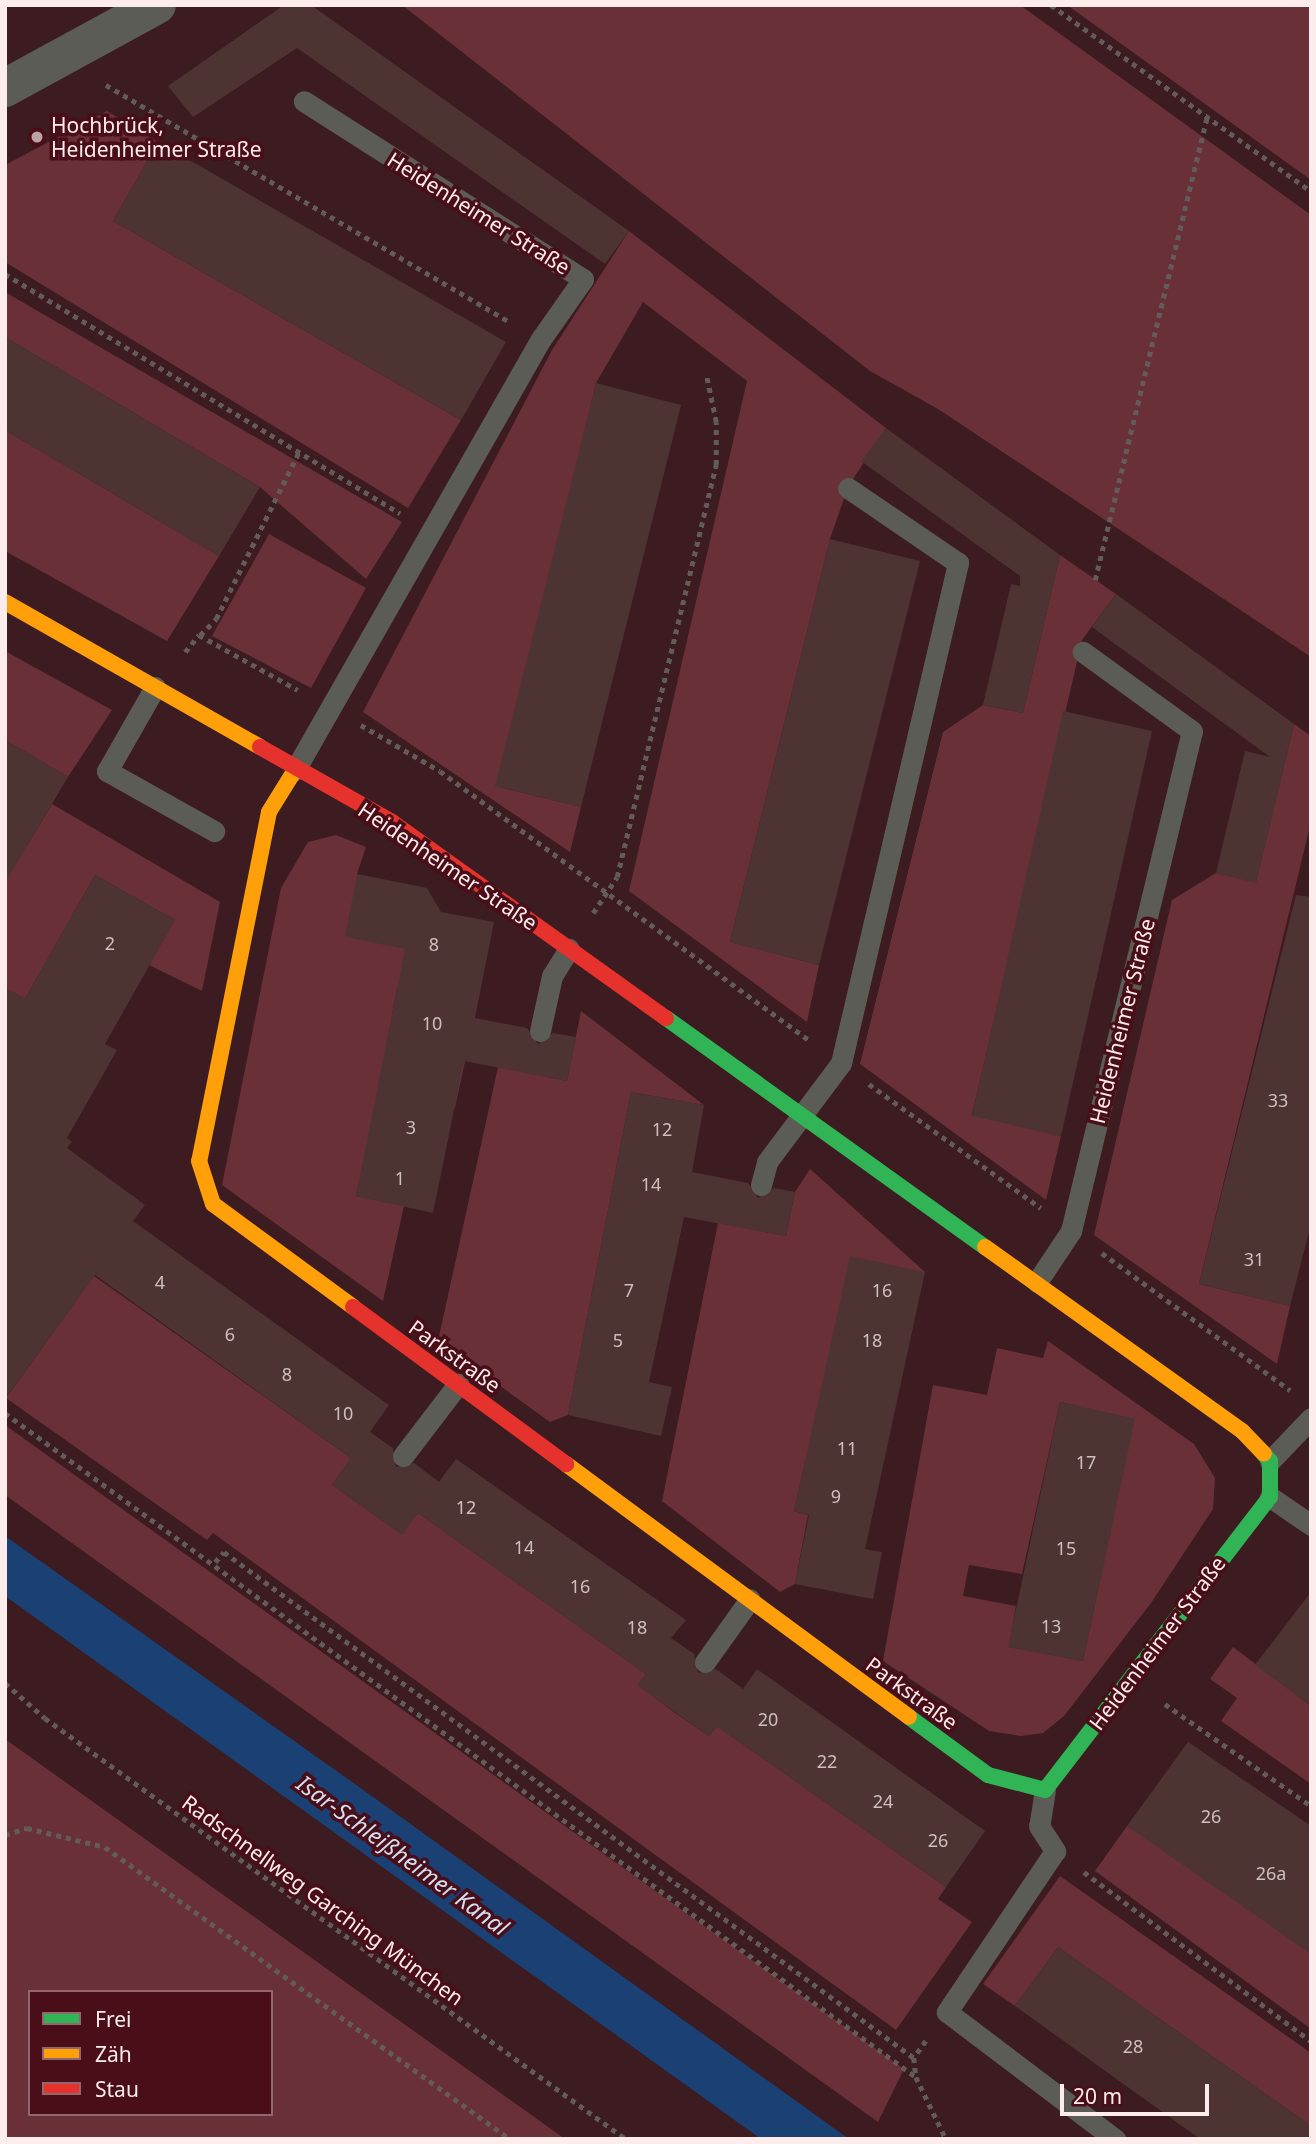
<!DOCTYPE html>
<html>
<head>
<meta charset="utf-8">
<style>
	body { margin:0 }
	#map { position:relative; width:1316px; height:2144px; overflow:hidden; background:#3c1b21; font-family:"Noto Sans",sans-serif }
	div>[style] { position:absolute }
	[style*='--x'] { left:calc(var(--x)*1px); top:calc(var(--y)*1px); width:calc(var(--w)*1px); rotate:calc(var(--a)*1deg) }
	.green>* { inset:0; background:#693137 }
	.water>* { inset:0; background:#1b4074 }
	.building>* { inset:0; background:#4d3433 }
	.path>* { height:4.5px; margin-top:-2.25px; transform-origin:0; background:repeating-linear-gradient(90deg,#625b58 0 5px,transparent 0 10px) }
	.lane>* { height:21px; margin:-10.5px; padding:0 10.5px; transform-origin:10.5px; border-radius:10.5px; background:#5c5c56 }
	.street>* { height:38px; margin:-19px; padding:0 19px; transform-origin:19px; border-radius:19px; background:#5c5c56 }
	.fast>* { height:16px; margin:-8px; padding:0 8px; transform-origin:8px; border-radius:8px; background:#30b455 }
	.slow>* { height:16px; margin:-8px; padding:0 8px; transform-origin:8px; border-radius:8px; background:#ff9f0a }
	.jam>* { height:16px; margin:-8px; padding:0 8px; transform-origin:8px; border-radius:8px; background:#e5322d }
	.dots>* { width:19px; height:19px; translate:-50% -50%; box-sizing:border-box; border:4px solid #490e18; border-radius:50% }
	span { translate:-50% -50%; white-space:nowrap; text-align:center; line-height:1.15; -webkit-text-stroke:7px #490e18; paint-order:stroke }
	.number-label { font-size:18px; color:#d0bebe }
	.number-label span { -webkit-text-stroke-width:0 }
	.poi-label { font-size:21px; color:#fcecec }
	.left { translate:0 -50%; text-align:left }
	.street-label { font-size:21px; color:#fcecec }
	.water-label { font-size:23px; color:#d2dff0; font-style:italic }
	.frame { position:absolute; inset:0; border:7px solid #fcecec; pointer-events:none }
	.legend { position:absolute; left:28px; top:1990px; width:245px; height:126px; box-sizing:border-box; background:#490e18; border:2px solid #91676d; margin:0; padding:9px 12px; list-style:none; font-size:21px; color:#fcecec }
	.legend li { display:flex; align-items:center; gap:14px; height:35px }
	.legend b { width:35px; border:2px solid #91676d }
	.scale { position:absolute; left:1060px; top:2084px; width:149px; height:32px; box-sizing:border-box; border:4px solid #fcecec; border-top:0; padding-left:9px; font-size:21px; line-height:24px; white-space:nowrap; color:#fcecec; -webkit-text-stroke:5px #490e18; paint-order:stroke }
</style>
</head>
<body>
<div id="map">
	<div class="green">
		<i style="clip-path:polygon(402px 5px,1020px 5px,1311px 215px,1311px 657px,938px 409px,870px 371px)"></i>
		<i style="clip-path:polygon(1067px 5px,1311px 5px,1311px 180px)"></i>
		<i style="clip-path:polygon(107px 111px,158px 142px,113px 221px,461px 420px,408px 508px,5px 262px,5px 165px)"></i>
		<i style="clip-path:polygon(629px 231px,886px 428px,848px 487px,830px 539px,730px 942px,819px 965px,807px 1022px,629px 891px,747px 381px,643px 302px,596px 383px,499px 787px,581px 807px,570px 852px,363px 712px,552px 350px)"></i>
		<i style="clip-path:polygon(5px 292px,402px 522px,366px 579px,260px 487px,5px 337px)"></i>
		<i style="clip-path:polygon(5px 430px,219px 556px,167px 641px,5px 551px)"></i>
		<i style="clip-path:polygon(269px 534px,366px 588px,311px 688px,212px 636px)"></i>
		<i style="clip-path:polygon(1060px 555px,1116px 594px,1082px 640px,972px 1115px,1061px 1136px,1046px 1200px,860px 1064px,943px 732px,983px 705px,1023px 713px)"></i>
		<i style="clip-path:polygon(5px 651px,112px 710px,68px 777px,5px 740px)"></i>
		<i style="clip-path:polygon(1294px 724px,1311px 736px,1311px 822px,1199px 1284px,1290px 1306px,1277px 1364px,1094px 1235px,1172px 900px,1216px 873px,1256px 882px)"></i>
		<i style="clip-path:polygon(52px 804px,220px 902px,202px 991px,149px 965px,175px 920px,95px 875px,25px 999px,5px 988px,5px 834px,27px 846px)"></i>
		<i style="clip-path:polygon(336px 835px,366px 847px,357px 874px,413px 950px,397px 988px,387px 1043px,466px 1057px,455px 1108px,378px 1093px,356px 1196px,404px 1206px,383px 1301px,222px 1185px,281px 888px,308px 842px)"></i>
		<i style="clip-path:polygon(581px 1011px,704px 1105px,631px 1092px,568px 1415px,550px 1422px,438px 1341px,498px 1067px,567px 1081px)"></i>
		<i style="clip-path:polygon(810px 1169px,925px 1272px,829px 1357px,794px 1511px,808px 1515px,795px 1584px,780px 1592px,662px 1501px,718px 1223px,786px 1236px,795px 1192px)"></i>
		<i style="clip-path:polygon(94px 1276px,351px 1458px,332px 1485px,401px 1534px,418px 1513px,646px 1674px,638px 1685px,674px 1712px,709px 1736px,717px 1726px,946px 1887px,938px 1899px,972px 1922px,896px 2030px,213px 1533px,207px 1540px,6px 1398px)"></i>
		<i style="clip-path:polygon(evenodd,1048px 1341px,1194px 1444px,1215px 1478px,1213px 1509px,1151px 1603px,1064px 1716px,1043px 1733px,1021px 1736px,989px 1731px,883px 1661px,933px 1385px,987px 1395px,997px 1348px,1043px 1358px,1048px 1341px,1060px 1402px,1134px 1419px,1083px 1661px,1009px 1647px,1016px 1606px,963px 1596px,969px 1565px,1022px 1574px,1060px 1402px)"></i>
		<i style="clip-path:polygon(5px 1425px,904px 2069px,878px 2122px,5px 1495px)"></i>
		<i style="clip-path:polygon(1233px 1647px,1311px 1706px,1311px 1784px,1221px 1721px,1237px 1698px,1210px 1679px)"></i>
		<i style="clip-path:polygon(evenodd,5px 1739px,565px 2139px,5px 2139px,5px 1739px,30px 1992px,271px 1992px,271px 2114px,30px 2114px,30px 1992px)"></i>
		<i style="clip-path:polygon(1127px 1826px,1311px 1941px,1311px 2029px,1095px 1871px)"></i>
		<i style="clip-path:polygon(1060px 1876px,1311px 2053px,1311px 2126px,1058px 1947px,1015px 2006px,983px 1984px)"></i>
	</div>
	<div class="water">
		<i style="clip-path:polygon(5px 1536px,355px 1784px,849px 2139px,761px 2139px,5px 1596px)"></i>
	</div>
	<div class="building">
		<i style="clip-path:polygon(284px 5px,311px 5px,629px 231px,605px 264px,297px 48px,193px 117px,168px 86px)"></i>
		<i style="clip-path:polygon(158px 142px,506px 342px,461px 420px,113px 221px)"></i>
		<i style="clip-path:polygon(5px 337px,260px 487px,219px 556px,5px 430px)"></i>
		<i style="clip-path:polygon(596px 383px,681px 405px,581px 807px,495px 786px)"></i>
		<i style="clip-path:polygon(886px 428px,1060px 555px,1023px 713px,983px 705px,1011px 584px,1020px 586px,1020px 576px,861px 461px)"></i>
		<i style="clip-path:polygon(830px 539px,920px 561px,819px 965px,730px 942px)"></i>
		<i style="clip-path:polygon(1116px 594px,1294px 724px,1256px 883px,1216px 873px,1245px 751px,1270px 757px,1092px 627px)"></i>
		<i style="clip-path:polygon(1063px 711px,1152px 731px,1061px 1136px,972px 1116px)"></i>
		<i style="clip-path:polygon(5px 740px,68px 777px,5px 883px)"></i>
		<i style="clip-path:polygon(357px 874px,427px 888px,441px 912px,494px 922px,475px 1018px,527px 1028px,538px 1044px,553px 1033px,576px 1037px,567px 1081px,464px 1061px,433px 1213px,356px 1196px,405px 949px,345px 937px)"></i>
		<i style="clip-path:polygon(95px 875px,175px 920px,105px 1044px,117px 1050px,67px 1138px,72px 1142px,67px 1148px,145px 1205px,133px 1221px,389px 1405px,370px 1432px,393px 1448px,396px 1467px,414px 1463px,439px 1482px,456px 1459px,686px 1620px,671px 1638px,694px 1654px,698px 1673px,716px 1669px,743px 1689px,757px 1669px,985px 1831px,946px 1887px,717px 1726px,709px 1736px,675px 1712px,637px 1685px,646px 1674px,418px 1513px,402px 1535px,332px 1485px,351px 1458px,95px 1275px,5px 1399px,5px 988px,25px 999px)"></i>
		<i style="clip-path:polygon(1296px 895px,1311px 897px,1311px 1224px,1290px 1306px,1199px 1284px)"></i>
		<i style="clip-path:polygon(631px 1092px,704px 1105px,692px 1172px,748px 1183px,758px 1198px,774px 1188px,795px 1192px,786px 1236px,684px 1217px,649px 1382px,672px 1387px,661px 1436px,568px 1415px)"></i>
		<i style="clip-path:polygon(850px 1256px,925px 1272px,865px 1549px,882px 1552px,873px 1599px,795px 1584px,809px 1515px,794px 1511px)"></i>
		<i style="clip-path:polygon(1060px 1402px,1135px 1419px,1083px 1661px,1008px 1647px)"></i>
		<i style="clip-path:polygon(1311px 1592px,1311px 1706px,1255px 1665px)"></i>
		<i style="clip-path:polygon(1188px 1742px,1311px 1826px,1311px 1954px,1127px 1826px)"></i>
		<i style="clip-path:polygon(1058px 1947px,1311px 2126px,1311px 2139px,1200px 2139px,1015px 2006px)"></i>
	</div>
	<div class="path">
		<i style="--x:1051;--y:5;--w:320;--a:35.6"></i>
		<i style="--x:106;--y:85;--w:467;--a:30.4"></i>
		<i style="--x:5;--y:274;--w:462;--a:31.2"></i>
		<i style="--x:1095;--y:580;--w:476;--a:-76.4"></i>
		<i style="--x:200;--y:635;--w:23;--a:-45"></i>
		<i style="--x:216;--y:619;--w:186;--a:-63.6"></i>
		<i style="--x:185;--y:652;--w:22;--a:-51"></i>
		<i style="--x:199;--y:635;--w:113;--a:29.1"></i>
		<i style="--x:361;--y:725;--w:91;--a:30.2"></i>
		<i style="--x:440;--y:771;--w:457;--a:36.1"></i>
		<i style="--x:593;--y:913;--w:43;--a:-56.3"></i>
		<i style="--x:617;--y:877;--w:424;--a:-76.5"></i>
		<i style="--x:716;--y:465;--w:43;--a:-90"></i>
		<i style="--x:716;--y:422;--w:49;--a:-101.8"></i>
		<i style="--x:869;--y:1084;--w:212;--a:35.8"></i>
		<i style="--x:1102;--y:1253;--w:233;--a:36.1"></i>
		<i style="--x:5;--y:1413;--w:1127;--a:36.09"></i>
		<i style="--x:215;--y:1562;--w:13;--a:-48"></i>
		<i style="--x:224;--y:1552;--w:856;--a:36.25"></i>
		<i style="--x:5;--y:1683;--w:53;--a:41.2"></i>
		<i style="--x:45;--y:1718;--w:717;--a:35.93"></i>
		<i style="--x:1165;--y:1704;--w:178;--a:34.9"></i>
		<i style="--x:5;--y:1835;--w:23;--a:-18"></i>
		<i style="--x:27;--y:1828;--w:80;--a:13.7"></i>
		<i style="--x:105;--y:1847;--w:499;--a:35.8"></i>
		<i style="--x:1084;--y:1872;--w:283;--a:36.7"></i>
		<i style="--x:926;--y:2041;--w:21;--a:125"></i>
		<i style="--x:914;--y:2058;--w:19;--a:84"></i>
		<i style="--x:916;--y:2077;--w:69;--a:64.2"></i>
	</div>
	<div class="lane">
		<i style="--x:155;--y:687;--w:97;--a:119.7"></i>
		<i style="--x:107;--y:771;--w:123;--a:29.3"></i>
		<i style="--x:295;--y:770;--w:496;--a:-60.3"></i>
		<i style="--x:541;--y:339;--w:73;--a:-55"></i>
		<i style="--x:583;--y:279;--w:331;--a:-147.5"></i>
		<i style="--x:540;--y:1031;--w:56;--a:-77.7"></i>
		<i style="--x:552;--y:976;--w:32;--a:-58"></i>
		<i style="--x:761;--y:1185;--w:24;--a:-75"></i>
		<i style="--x:767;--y:1162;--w:124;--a:-53.2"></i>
		<i style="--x:841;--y:1063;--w:514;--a:-76.83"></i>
		<i style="--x:958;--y:563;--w:133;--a:-145.7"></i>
		<i style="--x:1037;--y:1282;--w:61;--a:-56.3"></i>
		<i style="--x:1071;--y:1231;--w:514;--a:-76.4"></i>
		<i style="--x:1192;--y:731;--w:135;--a:-144.1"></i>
		<i style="--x:403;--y:1456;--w:91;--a:-52.6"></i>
		<i style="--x:1270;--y:1461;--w:59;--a:-46.4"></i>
		<i style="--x:1270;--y:1497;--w:50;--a:34.3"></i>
		<i style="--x:705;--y:1662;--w:77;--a:-54.5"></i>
		<i style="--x:1045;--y:1790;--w:36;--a:99"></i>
		<i style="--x:1039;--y:1826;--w:30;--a:57"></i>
		<i style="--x:1055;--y:1851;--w:194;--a:123.9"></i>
		<i style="--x:947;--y:2012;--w:211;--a:37.1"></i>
	</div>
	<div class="street">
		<i style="--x:5;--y:88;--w:173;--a:-28.6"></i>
	</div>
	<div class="fast">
		<i style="--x:666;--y:1018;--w:393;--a:35.7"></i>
		<i style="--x:909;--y:1717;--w:98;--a:36.3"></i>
		<i style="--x:988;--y:1775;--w:59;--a:14.7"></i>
		<i style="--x:1045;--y:1790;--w:369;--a:-52.5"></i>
		<i style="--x:1270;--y:1497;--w:36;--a:-90"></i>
		<i style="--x:1270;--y:1461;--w:9;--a:-131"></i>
	</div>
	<div class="slow">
		<i style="--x:5;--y:602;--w:293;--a:29.6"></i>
		<i style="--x:295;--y:770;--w:49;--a:121.8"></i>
		<i style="--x:269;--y:812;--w:356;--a:101.3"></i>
		<i style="--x:199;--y:1161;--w:45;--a:72"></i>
		<i style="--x:213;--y:1204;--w:174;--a:36.3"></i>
		<i style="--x:985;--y:1247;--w:317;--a:35.6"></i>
		<i style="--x:1243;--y:1432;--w:30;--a:46"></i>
		<i style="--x:566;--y:1464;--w:426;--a:36.4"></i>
	</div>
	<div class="jam">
		<i style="--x:260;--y:747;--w:152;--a:29.6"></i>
		<i style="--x:392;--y:822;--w:337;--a:35.6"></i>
		<i style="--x:353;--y:1307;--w:265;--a:36.4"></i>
	</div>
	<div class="dots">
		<i style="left:37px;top:137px;background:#b9a3a5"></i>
	</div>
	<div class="number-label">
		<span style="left:110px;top:943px">2</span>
		<span style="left:434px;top:944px">8</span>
		<span style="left:432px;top:1023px">10</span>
		<span style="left:1278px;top:1100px">33</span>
		<span style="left:411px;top:1127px">3</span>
		<span style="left:662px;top:1129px">12</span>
		<span style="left:400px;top:1178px">1</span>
		<span style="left:651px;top:1184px">14</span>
		<span style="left:1254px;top:1259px">31</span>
		<span style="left:160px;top:1282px">4</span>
		<span style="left:629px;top:1290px">7</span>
		<span style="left:882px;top:1290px">16</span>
		<span style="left:230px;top:1334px">6</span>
		<span style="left:618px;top:1340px">5</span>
		<span style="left:872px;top:1340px">18</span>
		<span style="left:287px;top:1374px">8</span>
		<span style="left:343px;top:1413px">10</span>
		<span style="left:847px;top:1448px">11</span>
		<span style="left:1086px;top:1462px">17</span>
		<span style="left:836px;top:1496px">9</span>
		<span style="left:466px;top:1507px">12</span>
		<span style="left:524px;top:1547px">14</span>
		<span style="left:1066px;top:1548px">15</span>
		<span style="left:580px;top:1586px">16</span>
		<span style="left:1051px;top:1626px">13</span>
		<span style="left:637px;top:1627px">18</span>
		<span style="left:768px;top:1719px">20</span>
		<span style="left:827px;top:1761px">22</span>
		<span style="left:883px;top:1801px">24</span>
		<span style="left:1211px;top:1816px">26</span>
		<span style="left:938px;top:1840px">26</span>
		<span style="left:1271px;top:1873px">26a</span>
		<span style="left:1133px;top:2046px">28</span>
	</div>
	<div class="poi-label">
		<span class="left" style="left:51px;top:137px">Hochbrück,<br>Heidenheimer Straße</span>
	</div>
	<div class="street-label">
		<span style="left:479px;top:213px;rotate:32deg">Heidenheimer Straße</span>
		<span style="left:448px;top:866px;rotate:34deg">Heidenheimer Straße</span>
		<span style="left:1122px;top:1021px;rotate:-76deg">Heidenheimer Straße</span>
		<span style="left:455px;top:1356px;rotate:36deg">Parkstraße</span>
		<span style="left:1157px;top:1643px;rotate:-53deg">Heidenheimer Straße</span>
		<span style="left:912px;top:1693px;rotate:36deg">Parkstraße</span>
		<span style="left:323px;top:1900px;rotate:36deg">Radschnellweg Garching München</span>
	</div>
	<div class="water-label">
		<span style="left:403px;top:1855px;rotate:36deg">Isar-Schleißheimer Kanal</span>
	</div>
	<div class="frame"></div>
	<ul class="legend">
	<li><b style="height:9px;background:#30b455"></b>Frei</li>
	<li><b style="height:9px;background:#ff9f0a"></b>Zäh</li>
	<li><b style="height:9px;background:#e5322d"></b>Stau</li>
	</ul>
	<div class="scale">20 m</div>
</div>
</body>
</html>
